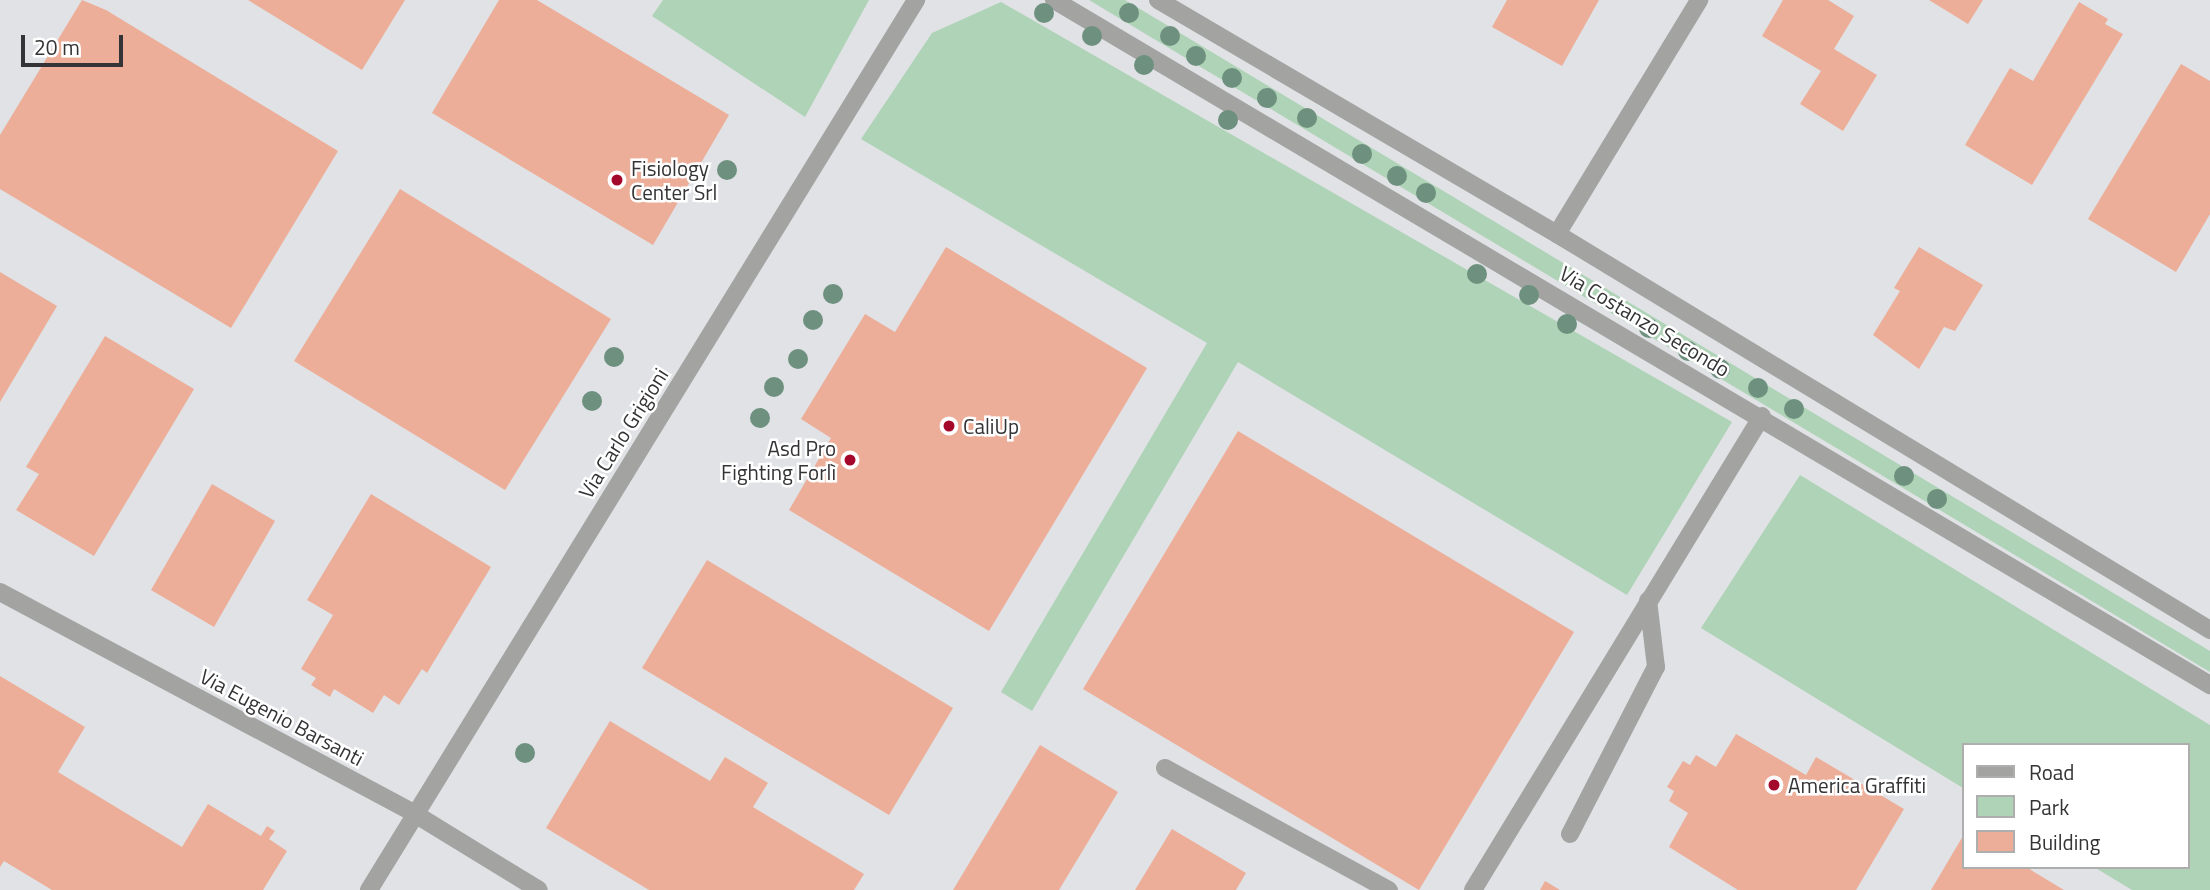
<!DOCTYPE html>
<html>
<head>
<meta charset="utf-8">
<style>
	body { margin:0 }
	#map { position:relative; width:2210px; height:890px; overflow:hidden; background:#e0e2e6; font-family:"Titillium Web",sans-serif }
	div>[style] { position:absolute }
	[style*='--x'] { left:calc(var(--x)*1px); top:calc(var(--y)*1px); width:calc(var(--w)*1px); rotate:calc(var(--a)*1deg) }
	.green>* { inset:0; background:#aed3b6 }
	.building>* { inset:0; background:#ecae98 }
	.minor>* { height:18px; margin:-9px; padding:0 9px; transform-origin:9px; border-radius:9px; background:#a3a4a2 }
	.trees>* { width:20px; height:20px; margin:-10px; border-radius:50%; background:#6e907e }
	.dots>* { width:19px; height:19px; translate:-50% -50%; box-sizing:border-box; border:4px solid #fff; border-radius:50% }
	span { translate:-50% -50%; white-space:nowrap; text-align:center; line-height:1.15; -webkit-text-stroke:5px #fff; paint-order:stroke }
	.poi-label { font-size:21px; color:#343436 }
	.left { translate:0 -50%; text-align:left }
	.right { translate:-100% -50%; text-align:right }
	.street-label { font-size:21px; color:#343436 }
	.legend { position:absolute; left:1962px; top:743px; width:228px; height:126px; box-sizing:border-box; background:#fff; border:2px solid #aeaeaf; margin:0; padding:9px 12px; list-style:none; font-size:21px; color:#343436 }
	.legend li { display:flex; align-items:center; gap:14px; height:35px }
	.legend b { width:35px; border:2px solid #aeaeaf }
	.scale { position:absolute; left:21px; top:35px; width:102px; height:32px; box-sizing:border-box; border:4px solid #343436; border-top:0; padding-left:9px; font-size:21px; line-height:24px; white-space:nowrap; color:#343436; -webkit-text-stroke:5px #fff; paint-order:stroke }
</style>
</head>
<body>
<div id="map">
	<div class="green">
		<i style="clip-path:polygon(663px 0,869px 0,805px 117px,652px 16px)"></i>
		<i style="clip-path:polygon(1089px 0,1125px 0,2210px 651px,2210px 672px)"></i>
		<i style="clip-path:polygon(1001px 2px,1732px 422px,1627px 595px,1238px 362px,1032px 711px,1001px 692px,1207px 343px,861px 139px,932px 33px)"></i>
		<i style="clip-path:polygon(1800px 475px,2210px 725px,2210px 890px,2132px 890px,2094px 867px,2187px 867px,2187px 745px,1963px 745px,1963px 788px,1701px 628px)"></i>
	</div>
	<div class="building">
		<i style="clip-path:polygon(82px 0,106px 10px,338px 151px,231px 328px,0 189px,0 135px)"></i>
		<i style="clip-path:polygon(248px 0,405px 0,362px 70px)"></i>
		<i style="clip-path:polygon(499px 0,537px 0,729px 115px,653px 245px,432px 113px)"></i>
		<i style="clip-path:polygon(1507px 0,1599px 0,1562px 66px,1492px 27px)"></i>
		<i style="clip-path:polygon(1783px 0,1828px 0,1854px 16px,1834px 49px,1877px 75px,1843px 131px,1800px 104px,1821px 71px,1762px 36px)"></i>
		<i style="clip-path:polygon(1929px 0,1983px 0,1968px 24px)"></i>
		<i style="clip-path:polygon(2079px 2px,2108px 19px,2105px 24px,2123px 34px,2032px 185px,1965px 145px,2010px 68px,2033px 81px)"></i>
		<i style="clip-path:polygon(2181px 64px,2210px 81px,2210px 214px,2176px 272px,2088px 219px)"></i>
		<i style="clip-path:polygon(400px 189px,611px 319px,505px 490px,294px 361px)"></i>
		<i style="clip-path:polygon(946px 247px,1147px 368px,989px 631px,789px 510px,831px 438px,801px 419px,865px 314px,895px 332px)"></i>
		<i style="clip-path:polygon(1919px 247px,1983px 285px,1955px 331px,1944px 327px,1919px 369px,1873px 335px,1900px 291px,1894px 288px)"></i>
		<i style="clip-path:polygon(0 272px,57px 306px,0 402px)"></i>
		<i style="clip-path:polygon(105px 336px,194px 389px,94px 556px,16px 510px,39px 474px,26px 467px)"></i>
		<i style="clip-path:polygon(1238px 431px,1574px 632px,1419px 890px,1083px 689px)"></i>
		<i style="clip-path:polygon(212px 484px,275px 521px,214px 627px,151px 590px)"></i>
		<i style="clip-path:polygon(371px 494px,491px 567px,427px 673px,422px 669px,399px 705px,384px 695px,373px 713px,334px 689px,330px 697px,311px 685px,316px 678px,301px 669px,333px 615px,307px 600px)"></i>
		<i style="clip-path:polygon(707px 560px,953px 708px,889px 815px,642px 668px)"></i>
		<i style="clip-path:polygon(0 676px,85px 727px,58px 772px,182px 847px,208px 804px,261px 836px,267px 826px,275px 831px,269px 839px,287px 851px,263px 890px,52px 890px,4px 861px,0 867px)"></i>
		<i style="clip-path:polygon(610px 721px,710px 781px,725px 757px,768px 783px,753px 807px,864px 874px,854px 890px,649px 890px,546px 828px)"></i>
		<i style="clip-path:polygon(1736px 734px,1806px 775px,1816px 757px,1904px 809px,1856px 890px,1738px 890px,1669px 847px,1688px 813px,1669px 801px,1674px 791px,1667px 787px,1683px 761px,1690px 765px,1696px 755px,1716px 767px)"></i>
		<i style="clip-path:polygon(1040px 745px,1118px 792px,1059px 890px,953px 890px)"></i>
		<i style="clip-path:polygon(1172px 829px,1246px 873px,1236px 890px,1135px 890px)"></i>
		<i style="clip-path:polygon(1963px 836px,1963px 867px,2026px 867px,2064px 890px,1931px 890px)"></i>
		<i style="clip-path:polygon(1545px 881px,1560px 890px,1540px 890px)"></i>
	</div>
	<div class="minor">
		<i style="--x:1054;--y:0;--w:1344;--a:30.65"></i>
		<i style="--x:1158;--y:0;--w:463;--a:30.4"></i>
		<i style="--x:1557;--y:234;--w:764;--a:31.23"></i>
		<i style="--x:1557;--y:234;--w:274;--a:-58.7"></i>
		<i style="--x:0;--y:592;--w:471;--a:28.1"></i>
		<i style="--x:415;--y:814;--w:145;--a:31.5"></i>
		<i style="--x:1165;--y:768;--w:255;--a:28.6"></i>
		<i style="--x:1570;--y:834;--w:188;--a:-62.8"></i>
		<i style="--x:1656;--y:667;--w:67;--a:-96.8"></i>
		<i style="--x:369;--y:890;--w:1045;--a:-58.42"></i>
		<i style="--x:1473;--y:890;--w:555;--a:-58.63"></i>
	</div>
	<div class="trees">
		<i style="left:1044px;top:13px"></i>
		<i style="left:1129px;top:13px"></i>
		<i style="left:1092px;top:36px"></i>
		<i style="left:1170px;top:36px"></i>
		<i style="left:1196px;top:56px"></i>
		<i style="left:1144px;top:65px"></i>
		<i style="left:1232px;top:78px"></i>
		<i style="left:1267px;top:98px"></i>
		<i style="left:1307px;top:118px"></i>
		<i style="left:1228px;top:120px"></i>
		<i style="left:1362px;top:154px"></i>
		<i style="left:727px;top:170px"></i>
		<i style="left:1397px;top:176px"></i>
		<i style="left:1426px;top:193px"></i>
		<i style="left:1477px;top:274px"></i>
		<i style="left:833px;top:294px"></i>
		<i style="left:1529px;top:295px"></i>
		<i style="left:813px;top:320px"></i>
		<i style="left:1567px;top:324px"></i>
		<i style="left:1649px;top:328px"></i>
		<i style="left:1688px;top:351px"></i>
		<i style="left:614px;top:357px"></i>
		<i style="left:798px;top:359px"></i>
		<i style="left:1720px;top:369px"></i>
		<i style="left:774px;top:387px"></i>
		<i style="left:1758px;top:388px"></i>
		<i style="left:592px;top:401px"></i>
		<i style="left:1794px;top:409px"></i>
		<i style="left:760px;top:418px"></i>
		<i style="left:1904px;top:476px"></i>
		<i style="left:1937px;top:499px"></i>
		<i style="left:525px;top:753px"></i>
	</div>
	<div class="dots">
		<i style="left:617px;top:180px;background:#a4082b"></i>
		<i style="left:949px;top:426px;background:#a4082b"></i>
		<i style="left:850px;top:460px;background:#a4082b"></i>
		<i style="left:1774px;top:785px;background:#a4082b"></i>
	</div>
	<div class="poi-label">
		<span class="left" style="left:631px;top:180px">Fisiology<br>Center Srl</span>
		<span class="left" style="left:963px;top:426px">CaliUp</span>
		<span class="right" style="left:836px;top:460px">Asd Pro<br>Fighting Forlì</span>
		<span class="left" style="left:1788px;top:785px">America Graffiti</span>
	</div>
	<div class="street-label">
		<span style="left:1645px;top:321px;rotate:31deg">Via Costanzo Secondo</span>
		<span style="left:623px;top:433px;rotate:-58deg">Via Carlo Grigioni</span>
		<span style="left:282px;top:717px;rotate:28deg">Via Eugenio Barsanti</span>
	</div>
	<ul class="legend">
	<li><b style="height:9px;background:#a3a4a2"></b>Road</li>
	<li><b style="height:19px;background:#aed3b6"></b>Park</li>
	<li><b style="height:19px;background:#ecae98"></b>Building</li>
	</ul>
	<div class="scale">20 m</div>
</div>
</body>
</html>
